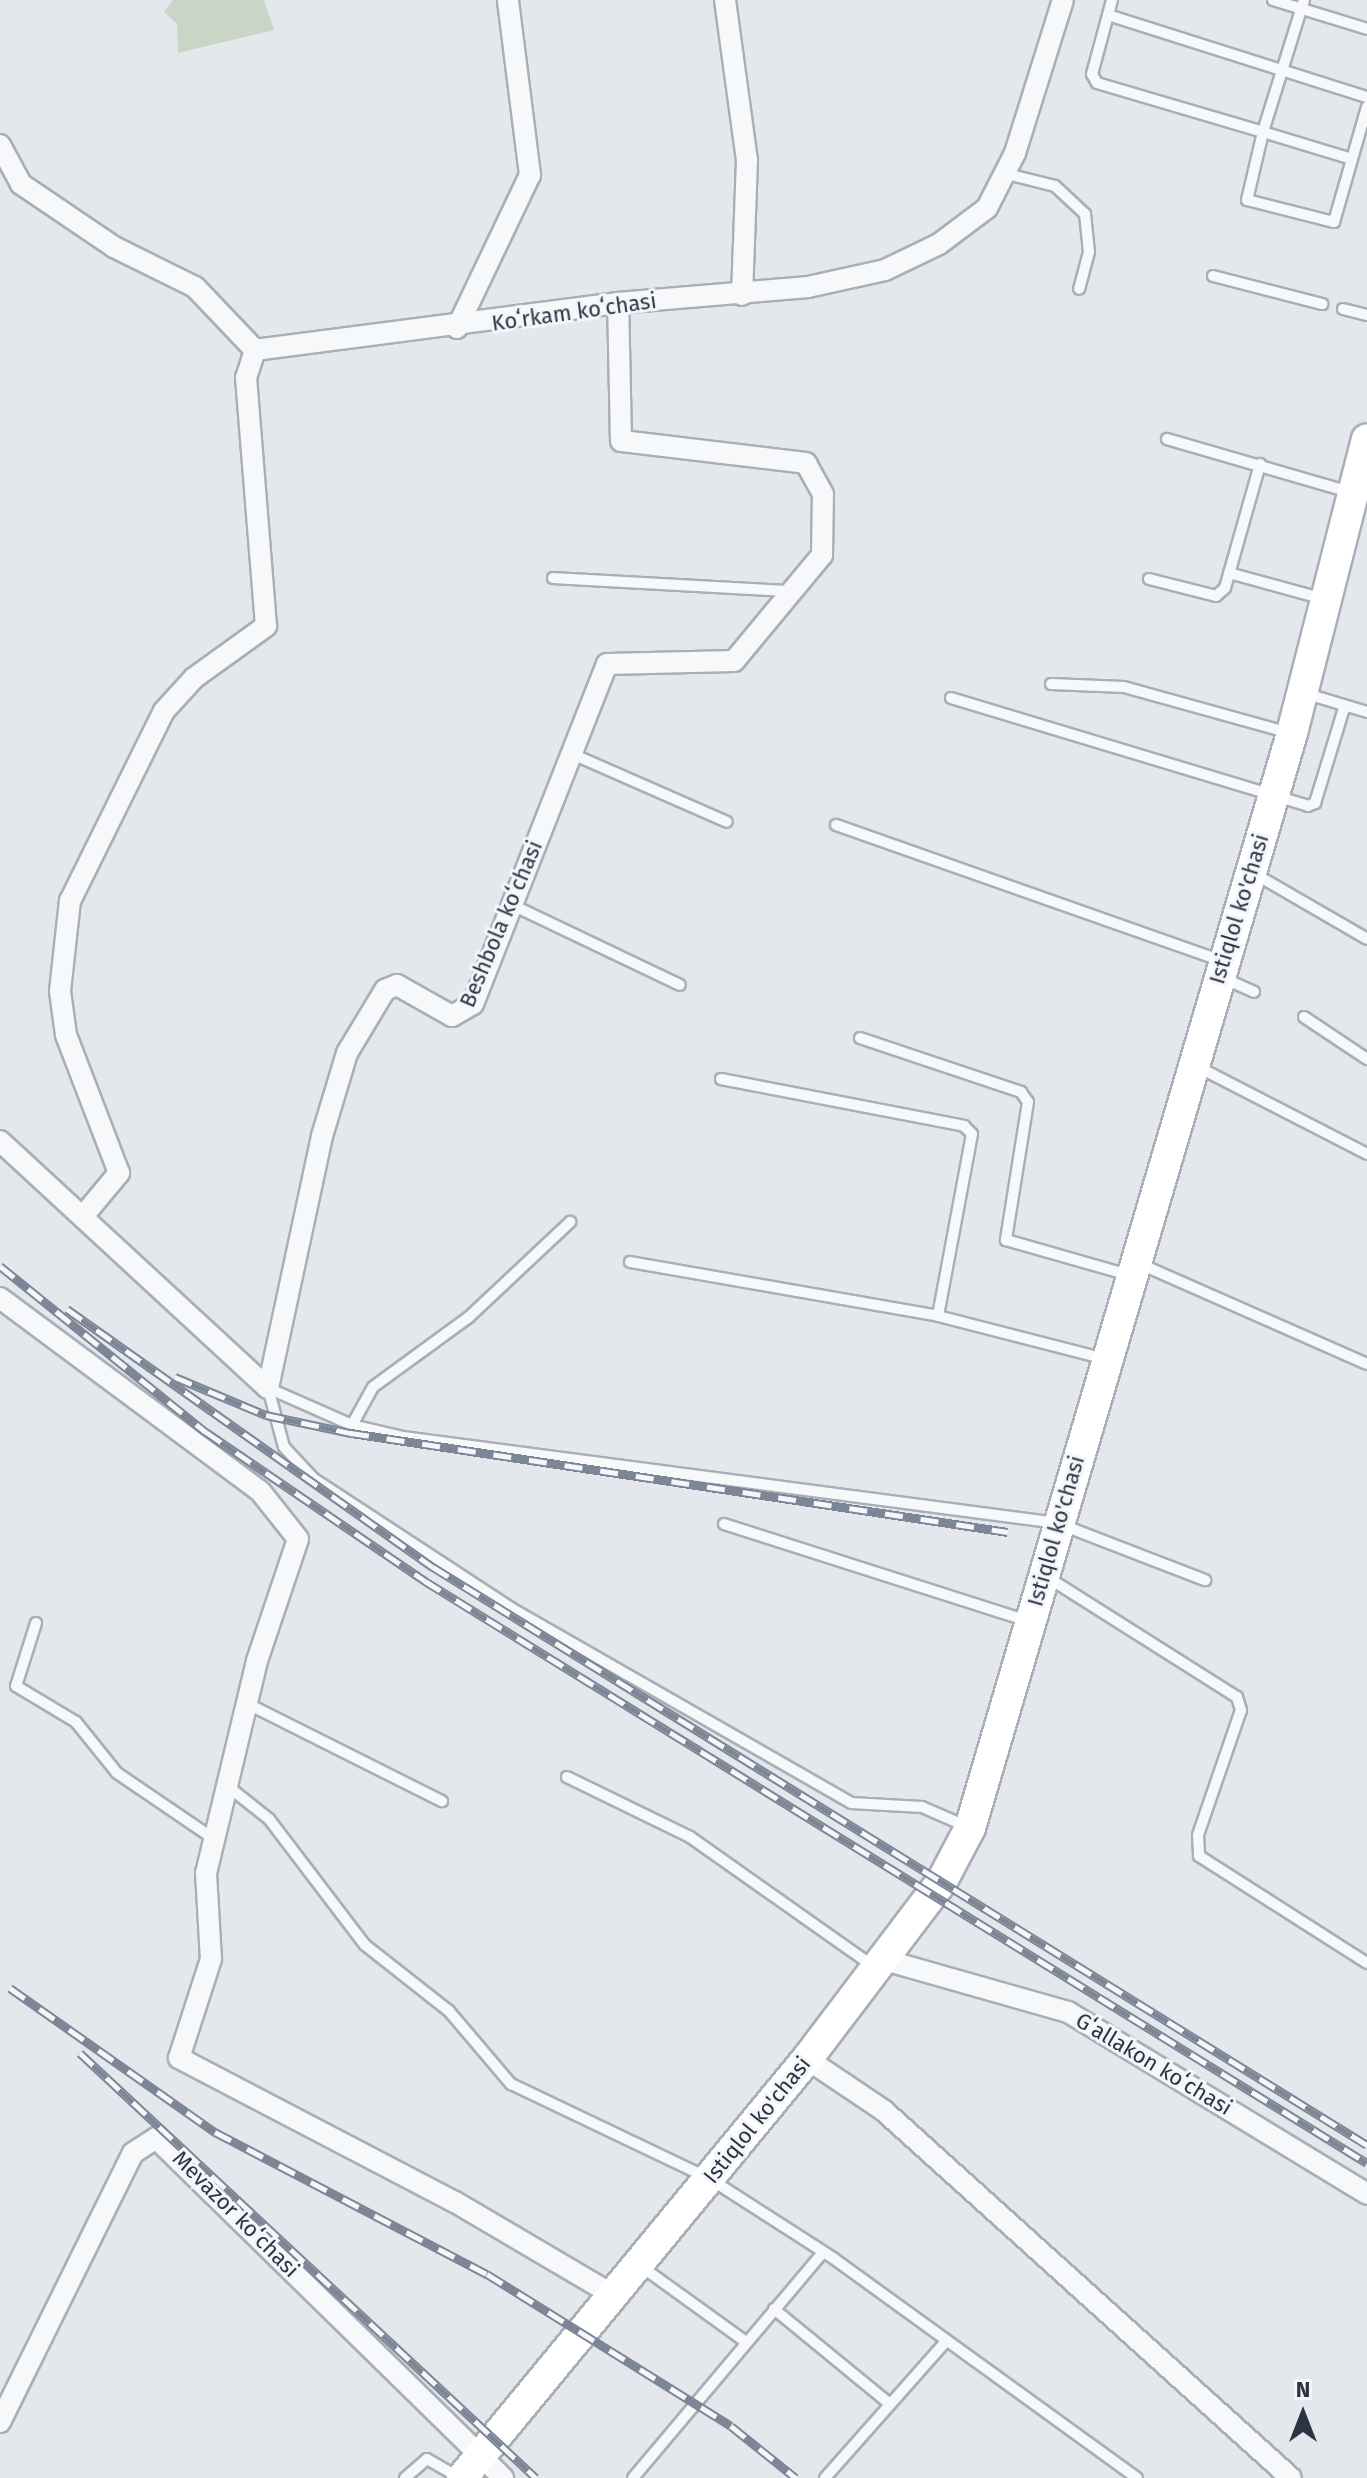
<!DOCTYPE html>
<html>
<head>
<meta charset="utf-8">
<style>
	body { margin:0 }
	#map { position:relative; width:1367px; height:2478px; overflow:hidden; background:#e4e7ec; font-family:"Fira Sans",sans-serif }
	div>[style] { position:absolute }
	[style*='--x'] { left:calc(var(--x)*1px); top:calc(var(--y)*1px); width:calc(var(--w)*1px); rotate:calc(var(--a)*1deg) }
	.green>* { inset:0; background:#c9d6c5 }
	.roads { filter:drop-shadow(2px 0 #a9aeb7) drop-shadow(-2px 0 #a9aeb7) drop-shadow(0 2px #a9aeb7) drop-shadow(0 -2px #a9aeb7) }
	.service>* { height:10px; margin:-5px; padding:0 5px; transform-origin:5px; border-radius:5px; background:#f7f8fa }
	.minor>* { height:20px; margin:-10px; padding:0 10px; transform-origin:10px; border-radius:10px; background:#f7f8fa }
	.secondary>* { height:30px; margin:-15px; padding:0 15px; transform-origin:15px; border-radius:15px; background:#fff }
	.rail>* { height:9px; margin-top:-4.5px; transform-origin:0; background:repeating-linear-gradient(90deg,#f4f6f9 0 18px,#7d8696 0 36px); box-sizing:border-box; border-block:2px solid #7d8696 }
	span { translate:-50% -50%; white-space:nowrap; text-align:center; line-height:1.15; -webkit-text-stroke:6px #f4f6f9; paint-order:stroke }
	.street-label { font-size:22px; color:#2b3445 }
	.north { position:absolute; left:1263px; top:2374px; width:80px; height:80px; -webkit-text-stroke:6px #f4f6f9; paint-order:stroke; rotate:0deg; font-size:22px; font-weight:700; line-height:32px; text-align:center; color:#2b3445 }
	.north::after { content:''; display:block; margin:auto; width:28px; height:36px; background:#2b3445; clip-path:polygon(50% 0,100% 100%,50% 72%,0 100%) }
</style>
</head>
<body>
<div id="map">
	<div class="green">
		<i style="clip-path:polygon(173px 0,264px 0,274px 30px,178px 53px,177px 24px,164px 12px)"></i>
	</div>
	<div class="roads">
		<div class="service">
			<i style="--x:1112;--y:0;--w:77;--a:105.1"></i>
			<i style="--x:1092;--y:74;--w:10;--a:61"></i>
			<i style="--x:1097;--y:83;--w:173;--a:16.4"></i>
			<i style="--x:1263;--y:132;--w:70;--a:103.2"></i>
			<i style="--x:1247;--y:200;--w:90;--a:14.2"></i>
			<i style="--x:1334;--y:222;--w:120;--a:-74"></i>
			<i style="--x:1273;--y:0;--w:98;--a:17.1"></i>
			<i style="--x:1304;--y:0;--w:138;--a:107.3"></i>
			<i style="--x:1263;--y:132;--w:93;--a:16.9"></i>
			<i style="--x:1108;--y:15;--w:272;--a:17.6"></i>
			<i style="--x:1007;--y:174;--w:49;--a:14"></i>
			<i style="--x:1055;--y:186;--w:41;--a:43"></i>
			<i style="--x:1085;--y:214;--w:38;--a:84"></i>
			<i style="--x:1089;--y:252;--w:38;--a:105"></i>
			<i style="--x:1213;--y:276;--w:113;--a:14.4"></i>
			<i style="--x:1343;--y:309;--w:25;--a:14"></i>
			<i style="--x:1167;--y:439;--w:190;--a:16.2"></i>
			<i style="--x:1229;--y:573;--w:98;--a:15.3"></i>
			<i style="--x:553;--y:578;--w:234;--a:3.2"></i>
			<i style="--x:1149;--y:579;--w:69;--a:14.2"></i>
			<i style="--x:1216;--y:596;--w:12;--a:-42"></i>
			<i style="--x:1225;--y:588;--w:129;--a:-74.2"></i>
			<i style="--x:1051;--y:684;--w:73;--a:2.4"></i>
			<i style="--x:1124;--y:687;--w:172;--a:15.5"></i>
			<i style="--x:1304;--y:693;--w:66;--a:16.8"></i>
			<i style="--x:951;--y:698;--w:373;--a:16.8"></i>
			<i style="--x:1308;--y:806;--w:8;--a:-23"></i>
			<i style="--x:1315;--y:803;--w:102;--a:-73"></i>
			<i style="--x:570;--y:753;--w:171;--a:23.7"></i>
			<i style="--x:836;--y:825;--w:410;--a:19.4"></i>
			<i style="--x:1255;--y:874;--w:129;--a:30.1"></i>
			<i style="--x:510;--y:904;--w:188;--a:25.5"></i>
			<i style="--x:1223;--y:978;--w:34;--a:24"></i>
			<i style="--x:1304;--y:1017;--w:76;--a:33.7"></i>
			<i style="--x:860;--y:1038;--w:170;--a:18.5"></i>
			<i style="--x:1021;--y:1092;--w:12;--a:55"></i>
			<i style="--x:1028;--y:1102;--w:140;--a:99.1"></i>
			<i style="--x:1006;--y:1240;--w:128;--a:15.9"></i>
			<i style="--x:1198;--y:1067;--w:190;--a:27.2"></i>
			<i style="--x:721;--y:1079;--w:248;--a:10.9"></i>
			<i style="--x:964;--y:1126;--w:11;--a:45"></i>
			<i style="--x:972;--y:1134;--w:185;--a:100.6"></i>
			<i style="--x:938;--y:1316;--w:173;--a:14.4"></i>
			<i style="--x:630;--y:1262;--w:313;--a:9.9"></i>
			<i style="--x:1138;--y:1263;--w:250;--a:23.8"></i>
			<i style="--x:268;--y:1388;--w:92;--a:23.8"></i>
			<i style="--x:352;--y:1425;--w:52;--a:13.2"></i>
			<i style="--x:403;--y:1437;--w:660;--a:7.49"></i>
			<i style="--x:1057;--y:1523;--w:159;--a:21.1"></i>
			<i style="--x:268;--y:1388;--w:61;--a:74.8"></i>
			<i style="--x:284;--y:1447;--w:44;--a:46.8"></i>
			<i style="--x:314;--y:1479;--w:235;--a:33.2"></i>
			<i style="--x:511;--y:1608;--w:392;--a:29.8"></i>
			<i style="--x:851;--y:1803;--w:71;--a:3.2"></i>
			<i style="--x:922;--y:1807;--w:50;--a:23.5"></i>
			<i style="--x:352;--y:1425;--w:43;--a:-61.1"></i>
			<i style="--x:373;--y:1387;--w:119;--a:-36.1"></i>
			<i style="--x:469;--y:1317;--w:139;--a:-43.2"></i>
			<i style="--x:724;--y:1524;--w:319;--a:17.7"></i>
			<i style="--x:1047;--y:1577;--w:225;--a:32.3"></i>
			<i style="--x:1237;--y:1697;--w:14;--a:73"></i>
			<i style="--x:1241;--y:1710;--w:132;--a:109"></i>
			<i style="--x:1198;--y:1835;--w:21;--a:87"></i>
			<i style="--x:1199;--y:1856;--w:199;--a:32.5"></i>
			<i style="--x:36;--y:1623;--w:66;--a:107.6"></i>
			<i style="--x:16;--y:1686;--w:70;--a:31"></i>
			<i style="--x:76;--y:1722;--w:65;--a:51.2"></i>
			<i style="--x:117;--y:1773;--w:117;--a:34.2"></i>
			<i style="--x:248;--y:1704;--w:217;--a:26.6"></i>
			<i style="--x:567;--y:1777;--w:137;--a:26"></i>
			<i style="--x:690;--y:1837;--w:224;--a:35.2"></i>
			<i style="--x:230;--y:1788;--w:50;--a:38.5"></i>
			<i style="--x:269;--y:1819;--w:158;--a:52.7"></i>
			<i style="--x:365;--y:1945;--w:107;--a:38.2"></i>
			<i style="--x:449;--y:2011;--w:96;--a:49.7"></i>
			<i style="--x:511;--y:2084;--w:221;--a:25.5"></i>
			<i style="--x:710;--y:2179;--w:146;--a:32.7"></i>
			<i style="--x:833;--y:2258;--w:375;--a:35.9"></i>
			<i style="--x:642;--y:2267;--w:128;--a:35.8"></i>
			<i style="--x:774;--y:2309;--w:150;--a:39.3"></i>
			<i style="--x:405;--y:2478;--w:29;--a:-41"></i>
			<i style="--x:427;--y:2459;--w:36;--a:30"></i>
			<i style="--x:633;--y:2478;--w:295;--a:-49.9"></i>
			<i style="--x:825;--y:2478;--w:183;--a:-48.5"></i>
		</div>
		<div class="minor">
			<i style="--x:725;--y:0;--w:162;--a:82.2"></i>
			<i style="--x:747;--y:160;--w:135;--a:92.1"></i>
			<i style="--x:0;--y:145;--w:44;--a:61.7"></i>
			<i style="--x:21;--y:184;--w:112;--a:34.1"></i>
			<i style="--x:114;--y:247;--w:90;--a:26.3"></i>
			<i style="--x:195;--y:287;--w:87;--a:46.4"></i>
			<i style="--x:255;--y:350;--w:366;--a:-7.4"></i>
			<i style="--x:618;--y:303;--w:191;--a:-4.8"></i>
			<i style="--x:808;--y:287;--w:79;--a:-12.4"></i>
			<i style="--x:885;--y:270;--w:60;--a:-25.7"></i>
			<i style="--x:939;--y:244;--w:60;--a:-36.9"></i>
			<i style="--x:987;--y:208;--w:62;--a:-63"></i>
			<i style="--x:1015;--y:153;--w:160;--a:-72.6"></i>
			<i style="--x:457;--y:328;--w:170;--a:-64.5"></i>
			<i style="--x:530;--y:175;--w:176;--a:-97.2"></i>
			<i style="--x:0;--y:1141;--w:364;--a:42.7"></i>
			<i style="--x:268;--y:1388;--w:258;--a:-77.9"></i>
			<i style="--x:322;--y:1136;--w:87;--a:-73.2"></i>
			<i style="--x:347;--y:1053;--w:74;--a:-58.9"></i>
			<i style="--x:385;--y:990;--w:13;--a:-23"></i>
			<i style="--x:397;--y:985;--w:63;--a:29.4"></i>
			<i style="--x:452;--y:1016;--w:24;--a:-30"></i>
			<i style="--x:473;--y:1004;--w:365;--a:-68.5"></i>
			<i style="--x:607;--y:664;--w:127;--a:-1.4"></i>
			<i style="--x:734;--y:661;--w:138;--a:-50.3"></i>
			<i style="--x:822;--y:555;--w:61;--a:-89.1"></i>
			<i style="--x:823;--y:494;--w:35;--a:-119"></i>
			<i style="--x:806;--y:463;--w:186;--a:-173.2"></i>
			<i style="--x:621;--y:441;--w:138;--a:-91.2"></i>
			<i style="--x:84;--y:1215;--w:55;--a:-50.2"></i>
			<i style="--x:119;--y:1173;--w:148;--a:-111"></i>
			<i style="--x:66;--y:1035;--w:44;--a:-97.8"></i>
			<i style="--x:60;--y:991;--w:91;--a:-83.7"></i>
			<i style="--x:70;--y:901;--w:212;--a:-63.7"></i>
			<i style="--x:164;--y:711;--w:45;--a:-47.7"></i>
			<i style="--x:194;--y:678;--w:89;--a:-35.8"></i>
			<i style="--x:266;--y:626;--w:249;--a:-94.6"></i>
			<i style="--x:246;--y:378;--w:29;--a:-72"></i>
			<i style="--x:0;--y:1298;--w:324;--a:36.6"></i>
			<i style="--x:260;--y:1491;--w:61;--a:51.6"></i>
			<i style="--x:298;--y:1539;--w:129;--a:108.6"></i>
			<i style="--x:257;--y:1661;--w:218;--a:103.5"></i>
			<i style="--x:206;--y:1873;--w:86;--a:86.7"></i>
			<i style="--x:211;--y:1959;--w:104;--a:107.9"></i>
			<i style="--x:179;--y:2058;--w:311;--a:27.6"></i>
			<i style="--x:455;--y:2202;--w:187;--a:30.5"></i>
			<i style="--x:878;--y:1958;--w:198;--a:15.9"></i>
			<i style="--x:1068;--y:2012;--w:350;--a:31.3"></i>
			<i style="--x:807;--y:2059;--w:92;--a:33.9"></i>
			<i style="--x:883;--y:2110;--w:549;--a:42.05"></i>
			<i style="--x:0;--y:2422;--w:300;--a:-63.7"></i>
			<i style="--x:133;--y:2153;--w:27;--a:-33"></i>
			<i style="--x:156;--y:2138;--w:486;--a:44.4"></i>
		</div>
		<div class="secondary">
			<i style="--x:462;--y:2478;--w:543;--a:-50.53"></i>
			<i style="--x:807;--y:2059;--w:223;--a:-52.8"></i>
			<i style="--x:942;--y:1881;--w:60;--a:-62.2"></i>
			<i style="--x:970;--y:1828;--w:1141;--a:-73.61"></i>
			<i style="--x:1292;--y:733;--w:303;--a:-75.7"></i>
		</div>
	</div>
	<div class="rail">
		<i style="--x:0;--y:1266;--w:265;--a:38.9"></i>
		<i style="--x:206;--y:1432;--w:265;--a:34.2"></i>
		<i style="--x:425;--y:1581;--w:1107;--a:31.71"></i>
		<i style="--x:67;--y:1309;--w:448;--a:35.2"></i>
		<i style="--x:433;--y:1567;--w:1098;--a:31.75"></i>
		<i style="--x:175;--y:1377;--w:99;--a:22.7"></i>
		<i style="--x:266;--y:1415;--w:87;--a:12"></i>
		<i style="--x:351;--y:1433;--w:664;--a:8.57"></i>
		<i style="--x:10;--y:1988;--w:251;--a:35.1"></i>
		<i style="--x:215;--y:2132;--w:307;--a:27.6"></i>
		<i style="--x:487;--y:2274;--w:287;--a:31.9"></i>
		<i style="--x:731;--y:2426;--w:83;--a:38.7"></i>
		<i style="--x:80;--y:2053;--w:623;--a:42.98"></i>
	</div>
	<div class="street-label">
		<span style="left:574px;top:312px;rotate:-8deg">Koʻrkam koʻchasi</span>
		<span style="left:1239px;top:909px;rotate:-73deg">Istiqlol ko'chasi</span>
		<span style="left:501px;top:924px;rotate:-67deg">Beshbola koʻchasi</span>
		<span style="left:1056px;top:1531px;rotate:-74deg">Istiqlol ko'chasi</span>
		<span style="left:1154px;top:2064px;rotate:31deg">Gʻallakon koʻchasi</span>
		<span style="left:757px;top:2120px;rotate:-51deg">Istiqlol ko'chasi</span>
		<span style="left:236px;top:2214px;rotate:45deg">Mevazor koʻchasi</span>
	</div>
	<div class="north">N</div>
</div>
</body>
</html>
